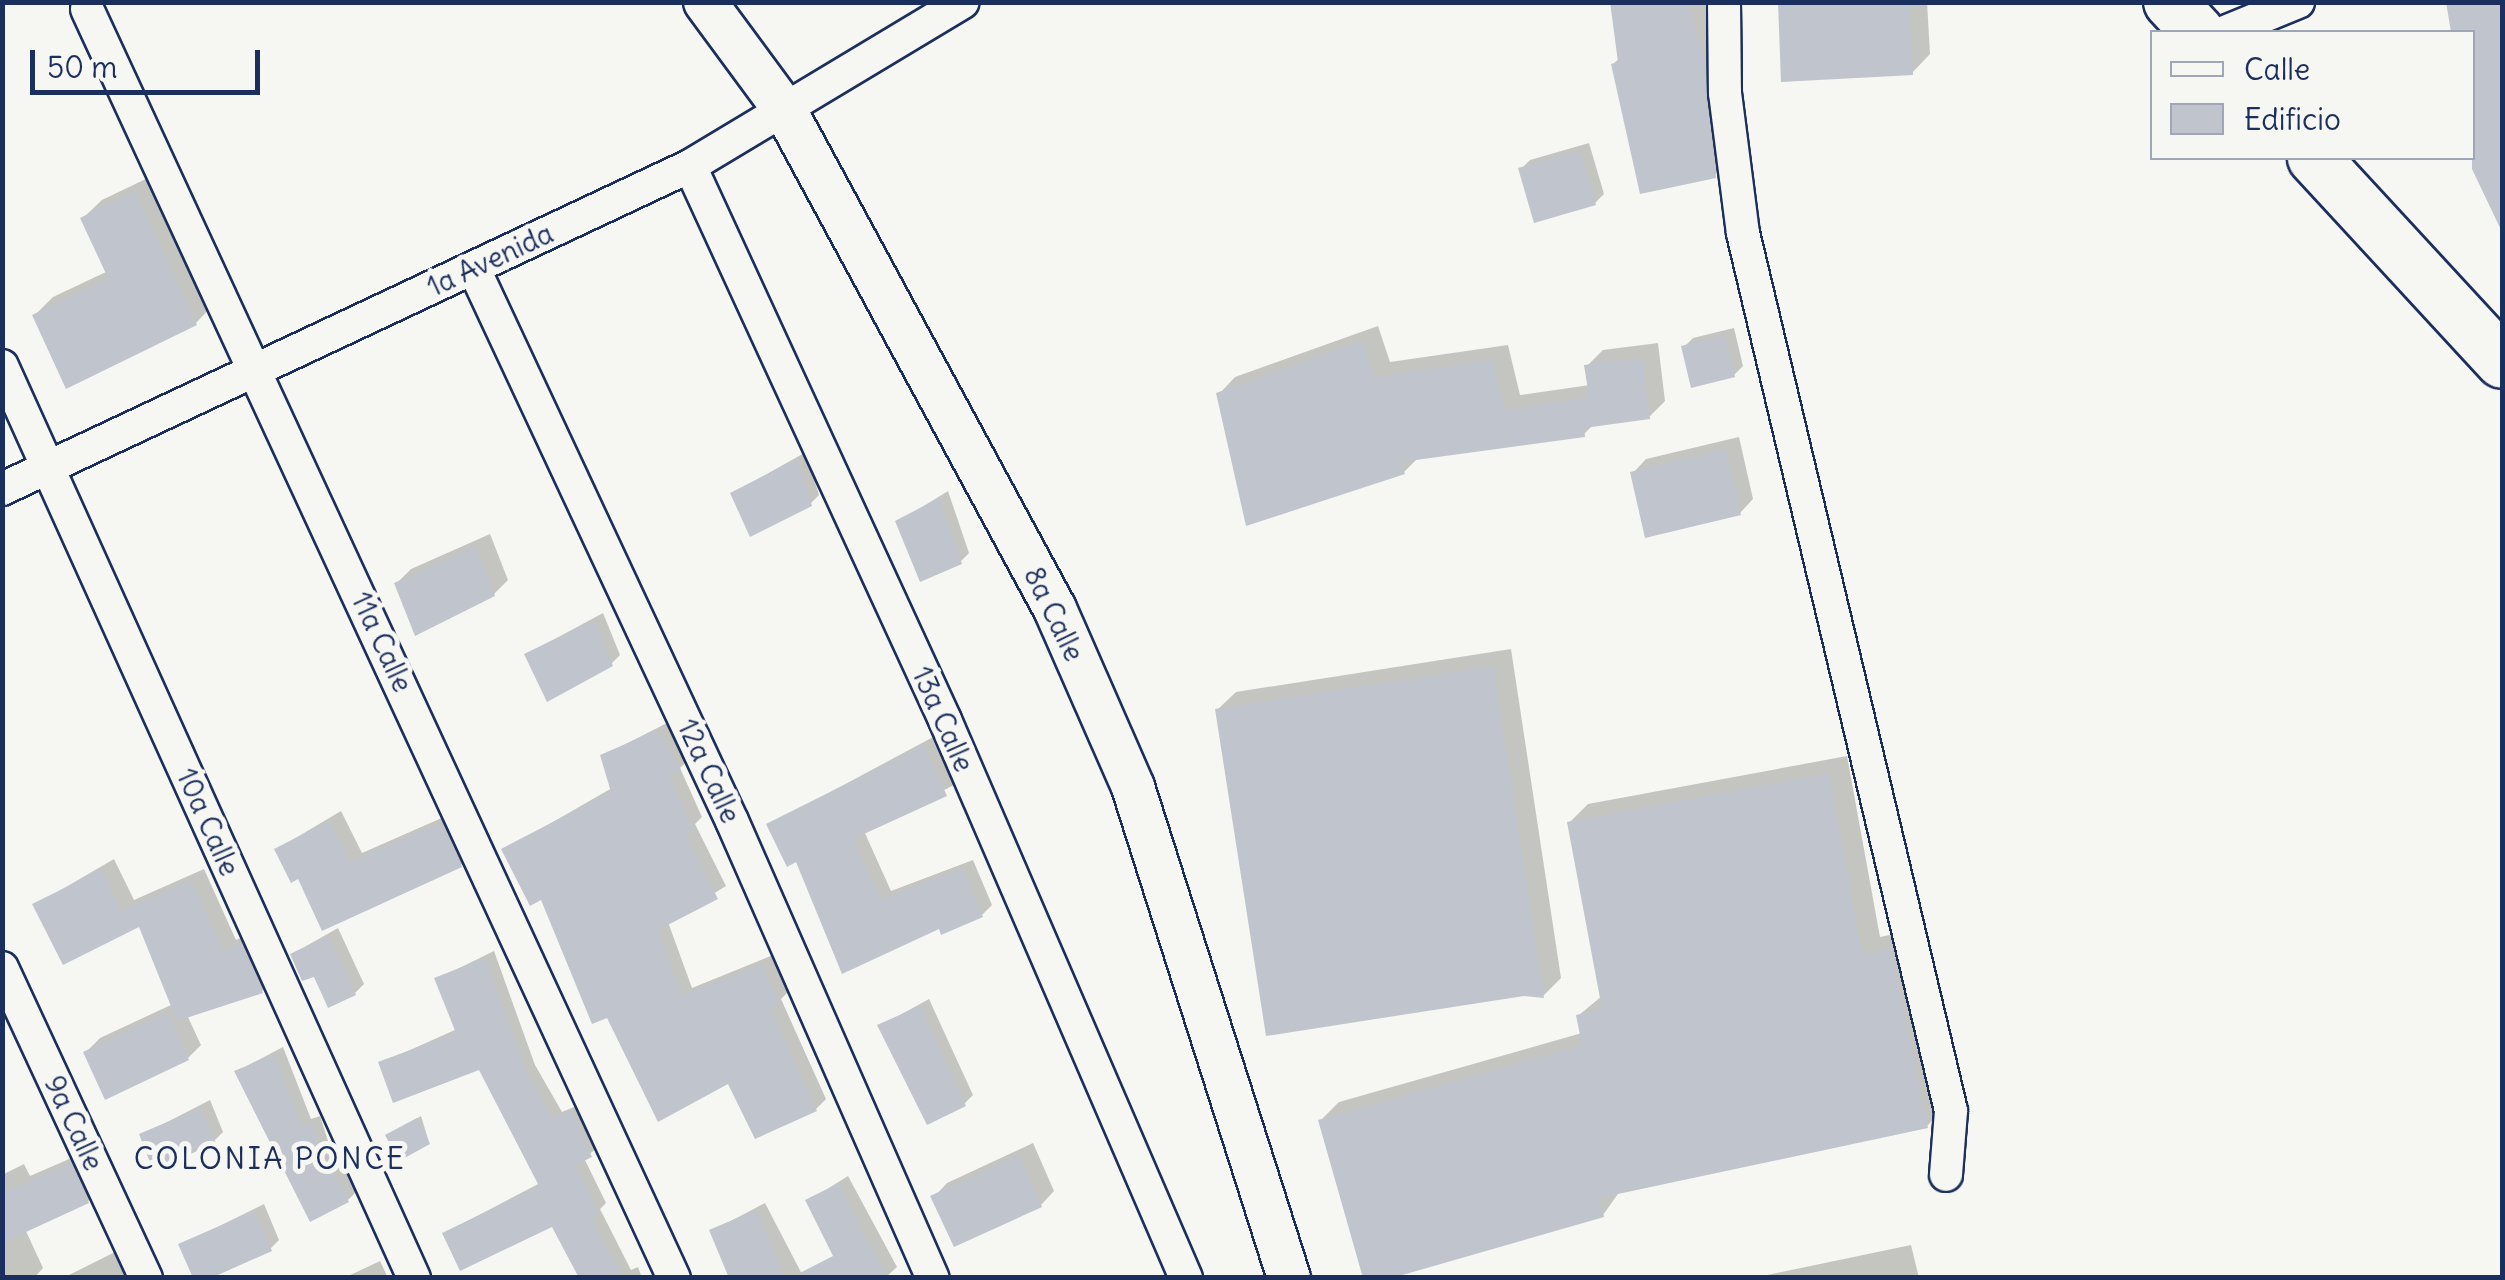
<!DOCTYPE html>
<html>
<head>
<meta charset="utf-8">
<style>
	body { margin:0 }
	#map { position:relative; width:2505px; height:1280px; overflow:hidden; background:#f6f6f2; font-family:Delius,sans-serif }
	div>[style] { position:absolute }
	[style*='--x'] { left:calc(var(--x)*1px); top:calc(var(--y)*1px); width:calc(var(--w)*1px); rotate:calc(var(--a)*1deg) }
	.shadow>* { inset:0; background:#0003 }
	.building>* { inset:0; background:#c0c4cd }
	.roads { filter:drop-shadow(2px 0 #1b2f5e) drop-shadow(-2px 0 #1b2f5e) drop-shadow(0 2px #1b2f5e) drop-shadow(0 -2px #1b2f5e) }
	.minor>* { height:32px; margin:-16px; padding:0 16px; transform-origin:16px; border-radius:16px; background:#f6f6f2 }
	.tertiary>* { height:42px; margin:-21px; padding:0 21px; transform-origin:21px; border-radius:21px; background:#f6f6f2 }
	.primary>* { height:52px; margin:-26px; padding:0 26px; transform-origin:26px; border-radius:26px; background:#f6f6f2 }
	span { translate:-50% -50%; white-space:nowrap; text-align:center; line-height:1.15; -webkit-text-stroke:10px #f6f6f2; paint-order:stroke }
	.street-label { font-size:28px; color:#1b2f5e }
	.neighbourhood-label { font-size:30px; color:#1b2f5e; letter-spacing:2.5px }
	.frame { position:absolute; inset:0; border:5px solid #1b2f5e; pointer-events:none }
	.legend { position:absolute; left:2150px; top:30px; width:325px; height:130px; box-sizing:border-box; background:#f6f6f2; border:2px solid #9ea6b7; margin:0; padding:12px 18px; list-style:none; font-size:30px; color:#1b2f5e }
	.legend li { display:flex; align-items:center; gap:20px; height:50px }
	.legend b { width:50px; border:2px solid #9ea6b7 }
	.scale { position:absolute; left:30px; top:50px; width:230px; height:45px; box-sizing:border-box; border:5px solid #1b2f5e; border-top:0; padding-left:12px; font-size:30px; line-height:35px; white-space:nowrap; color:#1b2f5e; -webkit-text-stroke:8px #f6f6f2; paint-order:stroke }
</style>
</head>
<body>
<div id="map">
	<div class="shadow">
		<i style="clip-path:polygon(1613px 2px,1707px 2px,1728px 162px,1714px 176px,1613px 64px,1620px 58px)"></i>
		<i style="clip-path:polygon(1780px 2px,1927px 2px,1930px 54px,1912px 73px)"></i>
		<i style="clip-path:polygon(2450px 2px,2502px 2px,2502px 196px,2489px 198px,2472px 32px,2456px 32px)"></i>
		<i style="clip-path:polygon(1589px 143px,1604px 194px,1595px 203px,1521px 169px,1530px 160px)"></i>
		<i style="clip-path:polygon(154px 175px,214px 304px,196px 323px,34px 316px,53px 297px,108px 271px,83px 218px,102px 200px)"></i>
		<i style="clip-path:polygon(1378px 326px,1390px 362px,1508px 345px,1520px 395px,1590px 385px,1587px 366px,1603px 350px,1658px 343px,1665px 401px,1649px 417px,1594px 424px,1584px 434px,1419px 457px,1404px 472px,1219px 394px,1235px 377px)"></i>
		<i style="clip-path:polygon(1734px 328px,1743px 366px,1734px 375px,1684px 347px,1693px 338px)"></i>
		<i style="clip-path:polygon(1739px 437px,1753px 499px,1740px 513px,1633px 473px,1646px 459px)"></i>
		<i style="clip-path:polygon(806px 452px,819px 495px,810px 504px,733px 493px)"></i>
		<i style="clip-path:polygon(948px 491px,969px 553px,960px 562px,898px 522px)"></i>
		<i style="clip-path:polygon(490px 534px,508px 580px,494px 594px,397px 583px,411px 569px)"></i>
		<i style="clip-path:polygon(603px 613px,620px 655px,611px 664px,527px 654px)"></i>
		<i style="clip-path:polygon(1511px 649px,1561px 978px,1543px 996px,1217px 710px,1236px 692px)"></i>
		<i style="clip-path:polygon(669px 722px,690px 758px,680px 768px,702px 817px,695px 824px,726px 886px,668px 922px,692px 988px,773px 955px,788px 992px,781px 999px,826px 1099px,816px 1109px,730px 1081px,608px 1015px,542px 897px,504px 850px,612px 788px,602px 756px)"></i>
		<i style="clip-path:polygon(935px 736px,956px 784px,864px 831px,891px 891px,973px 860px,992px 905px,982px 915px,940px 926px,844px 970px,797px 859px,769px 825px)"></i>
		<i style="clip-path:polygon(1847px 756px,1880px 937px,1909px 931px,1946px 1107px,1927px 1126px,1620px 1191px,1603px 1215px,1321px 1120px,1339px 1102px,1582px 1033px,1579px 1015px,1602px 996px,1569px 823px,1588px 804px)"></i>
		<i style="clip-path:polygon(341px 811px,362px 853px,453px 813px,472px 854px,461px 865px,299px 876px,277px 849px)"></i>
		<i style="clip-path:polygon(114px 859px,134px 900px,204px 869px,236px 940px,254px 932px,274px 978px,262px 991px,187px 1015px,201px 1045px,188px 1058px,86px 1052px,100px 1038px,173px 1004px,140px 924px,35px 905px)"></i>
		<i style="clip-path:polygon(338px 928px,364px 984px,355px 993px,292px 954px)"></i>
		<i style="clip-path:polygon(494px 951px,535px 1065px,562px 1112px,581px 1104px,600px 1146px,584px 1158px,606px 1203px,600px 1209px,631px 1270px,638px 1267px,642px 1278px,580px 1278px,553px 1224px,445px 1233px,540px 1183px,480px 1067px,381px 1063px,457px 1029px,437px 979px)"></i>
		<i style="clip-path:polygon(929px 999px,973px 1095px,964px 1104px,880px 1026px)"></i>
		<i style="clip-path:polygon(283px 1047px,311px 1119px,320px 1116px,336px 1166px,343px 1163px,357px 1191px,348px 1200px,237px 1071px)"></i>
		<i style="clip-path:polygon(210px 1100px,223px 1132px,214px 1141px,142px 1135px)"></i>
		<i style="clip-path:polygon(421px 1116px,429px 1142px,392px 1132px)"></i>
		<i style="clip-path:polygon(1033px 1143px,1054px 1191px,1041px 1205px,934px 1197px,947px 1183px)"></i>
		<i style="clip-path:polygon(83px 1153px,100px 1189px,88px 1201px,25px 1229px,43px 1268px,34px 1278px,2px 1278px,2px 1175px,24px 1164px,30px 1176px)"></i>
		<i style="clip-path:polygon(848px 1176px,897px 1267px,885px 1278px,808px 1201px)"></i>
		<i style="clip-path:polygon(765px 1203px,804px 1278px,741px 1278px,712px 1231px)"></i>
		<i style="clip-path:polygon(264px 1204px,279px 1240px,270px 1249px,181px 1245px)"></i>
		<i style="clip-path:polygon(1911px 1245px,1919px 1278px,1753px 1278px)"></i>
		<i style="clip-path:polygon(123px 1248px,137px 1278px,66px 1278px,69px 1275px)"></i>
		<i style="clip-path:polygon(380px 1261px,388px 1278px,344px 1278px)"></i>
	</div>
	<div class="building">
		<i style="clip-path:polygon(1610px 2px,1688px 2px,1705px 63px,1716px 178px,1640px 194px,1611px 64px,1618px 62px)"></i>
		<i style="clip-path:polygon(1778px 2px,1909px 2px,1913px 75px,1781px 82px)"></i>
		<i style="clip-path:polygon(2446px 2px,2502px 2px,2502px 232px,2472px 169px,2472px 32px,2451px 32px)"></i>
		<i style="clip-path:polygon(1580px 151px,1596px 205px,1534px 223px,1518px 168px)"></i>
		<i style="clip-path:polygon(135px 191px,197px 325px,66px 389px,32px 315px,108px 278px,80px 218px)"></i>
		<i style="clip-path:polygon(1725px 335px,1735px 377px,1691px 388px,1681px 346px)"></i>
		<i style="clip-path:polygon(1362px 341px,1374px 377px,1492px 360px,1505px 410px,1589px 397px,1584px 365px,1642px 358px,1650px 419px,1584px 428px,1585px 437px,1401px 462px,1405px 474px,1246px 526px,1216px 393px)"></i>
		<i style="clip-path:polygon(1726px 449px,1741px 515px,1645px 538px,1630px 472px)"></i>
		<i style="clip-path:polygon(797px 459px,812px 506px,750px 537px,730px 493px)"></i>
		<i style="clip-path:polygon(939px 498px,962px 564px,920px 582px,895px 521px)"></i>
		<i style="clip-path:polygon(476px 546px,495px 596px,415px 636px,394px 583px)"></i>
		<i style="clip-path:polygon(594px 620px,613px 666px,547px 702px,524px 654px)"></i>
		<i style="clip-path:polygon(1493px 666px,1544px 998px,1524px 996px,1266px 1036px,1215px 709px)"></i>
		<i style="clip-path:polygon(658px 730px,681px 770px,669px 775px,693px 830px,685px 834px,718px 899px,658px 930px,682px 996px,762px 964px,779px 1004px,770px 1008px,817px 1111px,755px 1139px,728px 1084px,658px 1122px,607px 1018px,592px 1024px,541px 900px,530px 906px,501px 849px,611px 792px,600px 755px)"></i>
		<i style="clip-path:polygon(924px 745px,947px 796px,853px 839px,881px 899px,962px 869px,983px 917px,941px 935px,939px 929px,842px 974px,796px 862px,787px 867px,766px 824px)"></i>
		<i style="clip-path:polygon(1829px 773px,1862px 954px,1891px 948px,1928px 1128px,1599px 1198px,1604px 1217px,1392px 1278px,1363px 1278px,1318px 1120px,1582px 1045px,1576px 1015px,1602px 1009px,1567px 822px)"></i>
		<i style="clip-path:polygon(329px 821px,350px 862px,441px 823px,462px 867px,322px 931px,298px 879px,291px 883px,274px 849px)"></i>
		<i style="clip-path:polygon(101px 870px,121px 911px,191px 880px,223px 951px,241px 943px,263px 993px,177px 1021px,139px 927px,63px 965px,32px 904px)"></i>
		<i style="clip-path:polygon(328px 936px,356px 995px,328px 1008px,314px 977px,302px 981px,290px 954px)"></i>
		<i style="clip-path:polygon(485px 958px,527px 1074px,552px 1119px,572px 1111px,592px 1157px,575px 1165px,599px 1214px,591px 1218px,622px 1278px,579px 1278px,552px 1227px,460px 1271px,442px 1233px,539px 1186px,479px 1070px,393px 1103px,378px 1062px,456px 1033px,434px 978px)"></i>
		<i style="clip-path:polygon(920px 1006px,966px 1106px,927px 1125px,877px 1025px)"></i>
		<i style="clip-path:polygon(167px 1012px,189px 1060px,105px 1100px,83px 1052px)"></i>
		<i style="clip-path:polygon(274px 1055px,302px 1126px,311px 1123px,327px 1173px,333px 1170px,349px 1202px,310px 1222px,234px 1071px)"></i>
		<i style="clip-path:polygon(200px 1108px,216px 1143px,153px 1170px,139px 1134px)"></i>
		<i style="clip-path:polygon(417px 1118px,430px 1144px,399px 1161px,385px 1135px)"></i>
		<i style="clip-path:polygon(1019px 1155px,1042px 1207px,954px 1247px,930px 1196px)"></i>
		<i style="clip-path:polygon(71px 1163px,89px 1203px,2px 1243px,2px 1193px)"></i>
		<i style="clip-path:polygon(839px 1183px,866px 1240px,889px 1278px,790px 1278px,833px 1256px,805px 1200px)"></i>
		<i style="clip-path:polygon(756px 1210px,785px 1278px,729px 1278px,709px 1230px)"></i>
		<i style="clip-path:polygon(254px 1211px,272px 1251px,211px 1278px,193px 1278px,178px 1244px)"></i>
	</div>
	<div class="roads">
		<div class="minor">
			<i style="--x:1724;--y:2;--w:91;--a:89.4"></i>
			<i style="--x:1725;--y:93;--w:141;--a:82.7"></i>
			<i style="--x:1743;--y:233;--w:902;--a:76.67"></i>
			<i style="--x:1951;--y:1111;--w:64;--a:94.5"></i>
			<i style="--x:87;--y:9;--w:1398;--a:65.18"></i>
			<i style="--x:2225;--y:32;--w:79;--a:-22.3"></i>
			<i style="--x:690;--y:166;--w:610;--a:65.28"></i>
			<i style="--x:945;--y:720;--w:608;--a:66.64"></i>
			<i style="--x:474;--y:269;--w:609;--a:64.95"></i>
			<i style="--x:732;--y:821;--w:499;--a:66.3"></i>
			<i style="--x:2;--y:366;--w:1001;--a:65.69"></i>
			<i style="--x:2;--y:489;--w:760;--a:-25.15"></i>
			<i style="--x:690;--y:166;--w:318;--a:-31"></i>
			<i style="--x:2;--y:968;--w:342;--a:65.1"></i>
		</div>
		<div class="tertiary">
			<i style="--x:705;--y:2;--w:137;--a:53.6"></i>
			<i style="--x:786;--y:112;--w:565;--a:61.58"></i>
			<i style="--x:1055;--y:609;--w:194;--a:66.3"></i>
			<i style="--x:1133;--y:787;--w:515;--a:72.37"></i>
		</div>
		<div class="primary">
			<i style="--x:2170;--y:2;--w:41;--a:47"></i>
			<i style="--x:2314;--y:158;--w:277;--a:47.3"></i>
		</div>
	</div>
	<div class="street-label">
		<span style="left:490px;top:260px;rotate:-25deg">1a Avenida</span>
		<span style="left:1054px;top:614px;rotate:64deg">8a Calle</span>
		<span style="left:382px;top:642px;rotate:65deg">11a Calle</span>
		<span style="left:943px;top:719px;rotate:66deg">13a Calle</span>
		<span style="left:709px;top:771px;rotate:65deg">12a Calle</span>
		<span style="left:208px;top:822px;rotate:66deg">10a Calle</span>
		<span style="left:74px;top:1123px;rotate:65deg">9a Calle</span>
	</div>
	<div class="neighbourhood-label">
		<span style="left:270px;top:1158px">COLONIA PONCE</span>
	</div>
	<div class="frame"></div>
	<ul class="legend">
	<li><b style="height:12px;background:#f6f6f2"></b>Calle</li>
	<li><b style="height:28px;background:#c0c4cd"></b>Edificio</li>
	</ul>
	<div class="scale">50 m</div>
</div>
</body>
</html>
